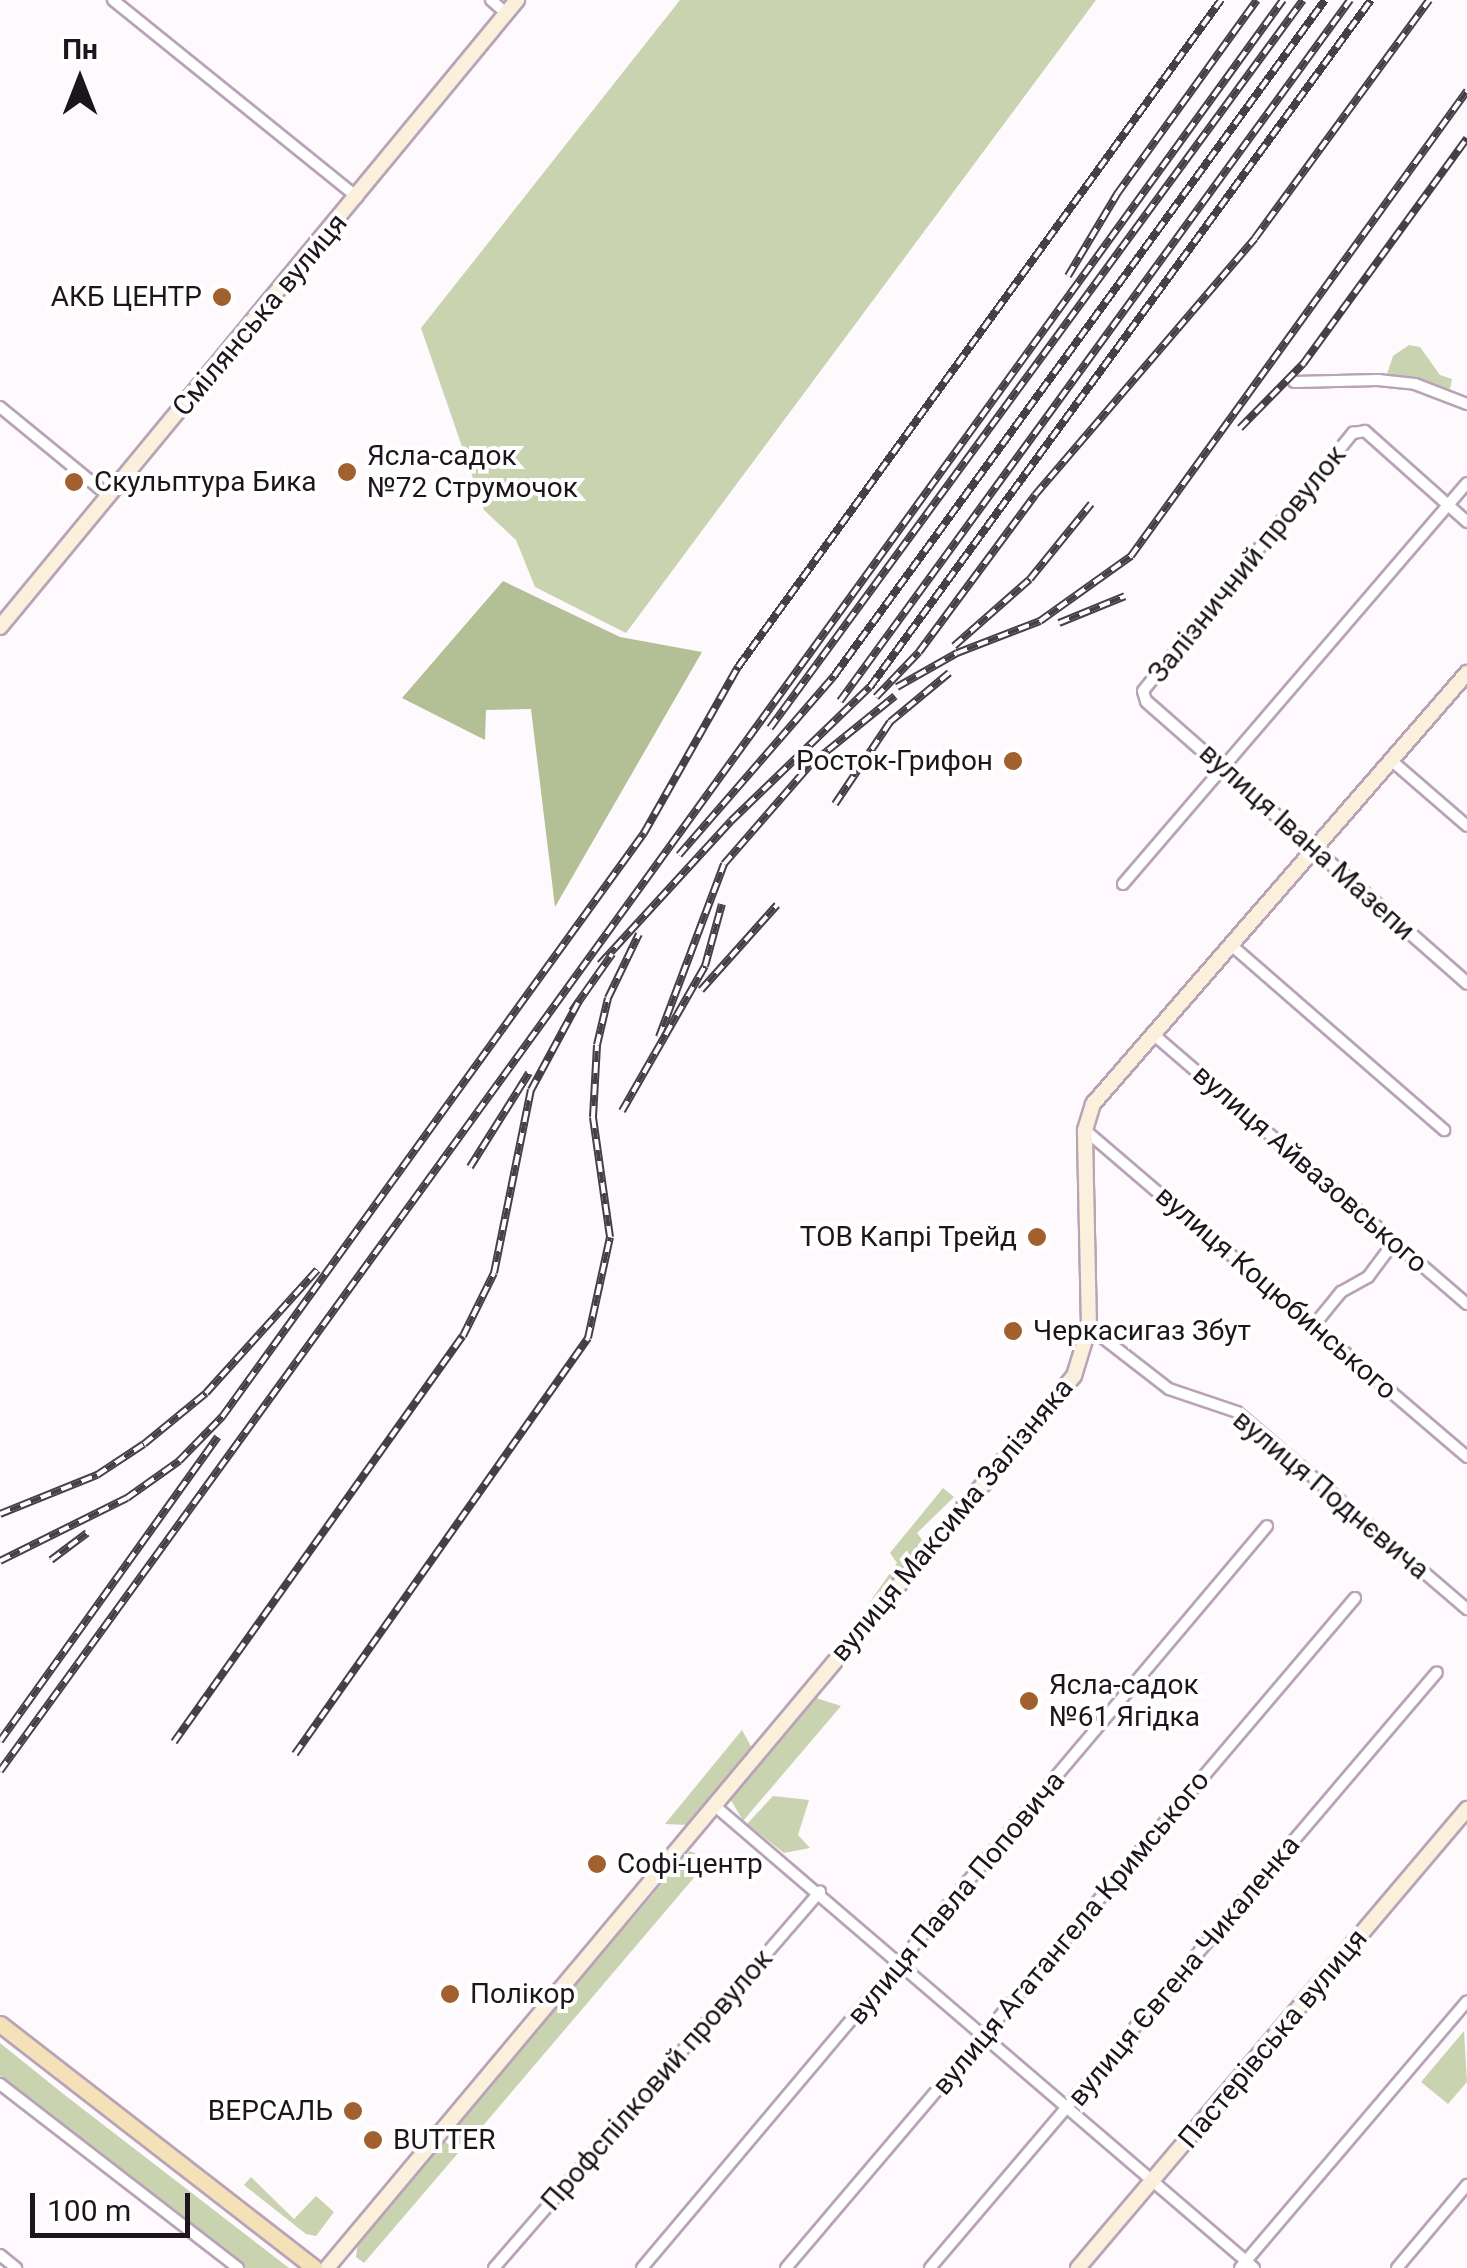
<!DOCTYPE html>
<html>
<head>
<meta charset="utf-8">
<style>
	body { margin:0 }
	#map { position:relative; width:1467px; height:2268px; overflow:hidden; background:#fdf9fd; font-family:Roboto,sans-serif }
	div>[style] { position:absolute }
	[style*='--x'] { left:calc(var(--x)*1px); top:calc(var(--y)*1px); width:calc(var(--w)*1px); rotate:calc(var(--a)*1deg) }
	.green>* { inset:0; background:#c9d3b0 }
	.forest>* { inset:0; background:#b3bf94 }
	.roads { filter:drop-shadow(2px 0 #b8a3b7) drop-shadow(-2px 0 #b8a3b7) drop-shadow(0 2px #b8a3b7) drop-shadow(0 -2px #b8a3b7) }
	.minor>* { height:10px; margin:-5px; padding:0 5px; transform-origin:5px; border-radius:5px; background:#fff }
	.tertiary>* { height:11px; margin:-5.5px; padding:0 5.5px; transform-origin:5.5px; border-radius:5.5px; background:#fff }
	.secondary>* { height:14px; margin:-7px; padding:0 7px; transform-origin:7px; border-radius:7px; background:#faf0db }
	.primary>* { height:15px; margin:-7.5px; padding:0 7.5px; transform-origin:7.5px; border-radius:7.5px; background:#f5e1b7 }
	.rail>* { height:8px; margin-top:-4px; transform-origin:0; background:repeating-linear-gradient(90deg,#fff 0 11px,#463f46 0 22px); box-sizing:border-box; border-block:2px solid #463f46 }
	.dots>* { width:28px; height:28px; translate:-50% -50%; box-sizing:border-box; border:5px solid #fff; border-radius:50% }
	span { translate:-50% -50%; white-space:nowrap; text-align:center; line-height:1.15; -webkit-text-stroke:8px #fff; paint-order:stroke }
	.poi-label { font-size:28px; color:#1c151c }
	.right { translate:-100% -50%; text-align:right }
	.left { translate:0 -50%; text-align:left }
	.street-label { font-size:28px; color:#1c151c }
	.north { position:absolute; left:30px; top:30px; width:100px; height:100px; -webkit-text-stroke:8px #fff; paint-order:stroke; rotate:0deg; font-size:28px; font-weight:700; line-height:40px; text-align:center; color:#1c151c }
	.north::after { content:''; display:block; margin:auto; width:35px; height:45px; background:#1c151c; clip-path:polygon(50% 0,100% 100%,50% 72%,0 100%) }
	.scale { position:absolute; left:30px; top:2193px; width:160px; height:45px; box-sizing:border-box; border:5px solid #1c151c; border-top:0; padding-left:12px; font-size:30px; line-height:35px; white-space:nowrap; color:#1c151c; -webkit-text-stroke:8px #fff; paint-order:stroke }
</style>
</head>
<body>
<div id="map">
	<div class="green">
		<i style="clip-path:polygon(680px 0,1096px 0,626px 633px,535px 587px,516px 540px,484px 510px,421px 328px)"></i>
		<i style="clip-path:polygon(1409px 345px,1420px 347px,1440px 375px,1452px 379px,1450px 389px,1387px 374px,1393px 356px)"></i>
		<i style="clip-path:polygon(943px 1488px,954px 1497px,917px 1533px,923px 1541px,901px 1575px,865px 1609px,897px 1563px,890px 1553px)"></i>
		<i style="clip-path:polygon(816px 1698px,841px 1706px,743px 1821px,731px 1800px)"></i>
		<i style="clip-path:polygon(742px 1730px,753px 1750px,689px 1825px,665px 1824px)"></i>
		<i style="clip-path:polygon(773px 1796px,809px 1800px,798px 1835px,810px 1848px,784px 1853px,747px 1824px)"></i>
		<i style="clip-path:polygon(690px 1851px,709px 1860px,464px 2148px,448px 2134px)"></i>
		<i style="clip-path:polygon(1464px 2031px,1467px 2082px,1448px 2104px,1421px 2082px)"></i>
		<i style="clip-path:polygon(0 2043px,66px 2096px,289px 2268px,246px 2268px,0 2076px)"></i>
		<i style="clip-path:polygon(444px 2141px,459px 2152px,364px 2263px,356px 2257px,358px 2242px)"></i>
		<i style="clip-path:polygon(251px 2177px,294px 2219px,316px 2196px,334px 2212px,316px 2236px,306px 2234px,244px 2185px)"></i>
	</div>
	<div class="forest">
		<i style="clip-path:polygon(503px 581px,620px 637px,702px 652px,555px 907px,531px 709px,486px 710px,485px 740px,402px 698px)"></i>
	</div>
	<div class="roads">
		<div class="minor">
			<i style="--x:113;--y:0;--w:314;--a:38.9"></i>
			<i style="--x:491;--y:0;--w:20;--a:41"></i>
			<i style="--x:1294;--y:382;--w:84;--a:-1.4"></i>
			<i style="--x:1378;--y:380;--w:37;--a:6"></i>
			<i style="--x:1415;--y:384;--w:56;--a:21"></i>
			<i style="--x:0;--y:407;--w:142;--a:39.3"></i>
			<i style="--x:1146;--y:701;--w:10;--a:-107"></i>
			<i style="--x:1143;--y:691;--w:333;--a:-50.9"></i>
			<i style="--x:1353;--y:433;--w:12;--a:-9"></i>
			<i style="--x:1365;--y:431;--w:137;--a:41.7"></i>
			<i style="--x:1392;--y:761;--w:99;--a:40.9"></i>
			<i style="--x:1123;--y:884;--w:528;--a:-49.38"></i>
			<i style="--x:1230;--y:944;--w:284;--a:41"></i>
			<i style="--x:1153;--y:1034;--w:414;--a:40.7"></i>
			<i style="--x:1085;--y:1130;--w:503;--a:40.56"></i>
			<i style="--x:1314;--y:1325;--w:43;--a:-50.7"></i>
			<i style="--x:1341;--y:1292;--w:31;--a:-29"></i>
			<i style="--x:1368;--y:1277;--w:44;--a:-53.4"></i>
			<i style="--x:1089;--y:1327;--w:101;--a:37.8"></i>
			<i style="--x:1169;--y:1389;--w:72;--a:18.7"></i>
			<i style="--x:1237;--y:1412;--w:303;--a:40.6"></i>
			<i style="--x:715;--y:1806;--w:710;--a:40.6"></i>
			<i style="--x:0;--y:2084;--w:301;--a:37.7"></i>
			<i style="--x:0;--y:2255;--w:21;--a:39"></i>
			<i style="--x:494;--y:2268;--w:498;--a:-49.1"></i>
			<i style="--x:642;--y:2268;--w:970;--a:-49.89"></i>
			<i style="--x:786;--y:2268;--w:879;--a:-49.66"></i>
			<i style="--x:930;--y:2268;--w:782;--a:-49.61"></i>
			<i style="--x:1240;--y:2268;--w:350;--a:-49.6"></i>
			<i style="--x:1397;--y:2268;--w:109;--a:-49.9"></i>
		</div>
		<div class="tertiary">
			<i style="--x:1146;--y:701;--w:427;--a:41.3"></i>
		</div>
		<div class="secondary">
			<i style="--x:0;--y:627;--w:813;--a:-50.49"></i>
			<i style="--x:327;--y:2268;--w:1163;--a:-50.06"></i>
			<i style="--x:1074;--y:1376;--w:51;--a:-73"></i>
			<i style="--x:1089;--y:1327;--w:197;--a:-91.2"></i>
			<i style="--x:1085;--y:1130;--w:27;--a:-73"></i>
			<i style="--x:1093;--y:1104;--w:571;--a:-49.05"></i>
			<i style="--x:1078;--y:2268;--w:602;--a:-49.72"></i>
		</div>
		<div class="primary">
			<i style="--x:0;--y:2024;--w:398;--a:37.8"></i>
		</div>
	</div>
	<div class="rail">
		<i style="--x:1068;--y:276;--w:96;--a:-59.1"></i>
		<i style="--x:1117;--y:194;--w:239;--a:-54.2"></i>
		<i style="--x:1240;--y:428;--w:90;--a:-45.5"></i>
		<i style="--x:1303;--y:364;--w:279;--a:-54"></i>
		<i style="--x:1059;--y:623;--w:71;--a:-22.2"></i>
		<i style="--x:954;--y:646;--w:101;--a:-41.4"></i>
		<i style="--x:1030;--y:579;--w:97;--a:-50.9"></i>
		<i style="--x:897;--y:687;--w:69;--a:-29.5"></i>
		<i style="--x:957;--y:653;--w:89;--a:-21.1"></i>
		<i style="--x:1040;--y:621;--w:112;--a:-35.5"></i>
		<i style="--x:1131;--y:556;--w:574;--a:-54.15"></i>
		<i style="--x:876;--y:697;--w:62;--a:-46.3"></i>
		<i style="--x:919;--y:652;--w:195;--a:-53.5"></i>
		<i style="--x:1035;--y:495;--w:338;--a:-49.4"></i>
		<i style="--x:1255;--y:238;--w:295;--a:-53.8"></i>
		<i style="--x:840;--y:701;--w:867;--a:-53.96"></i>
		<i style="--x:770;--y:728;--w:902;--a:-53.79"></i>
		<i style="--x:835;--y:804;--w:99;--a:-56.1"></i>
		<i style="--x:890;--y:722;--w:77;--a:-39.7"></i>
		<i style="--x:679;--y:855;--w:237;--a:-49.1"></i>
		<i style="--x:834;--y:676;--w:835;--a:-54.01"></i>
		<i style="--x:600;--y:964;--w:194;--a:-47.5"></i>
		<i style="--x:731;--y:821;--w:193;--a:-44"></i>
		<i style="--x:870;--y:687;--w:850;--a:-53.9"></i>
		<i style="--x:701;--y:990;--w:114;--a:-48.2"></i>
		<i style="--x:572;--y:1011;--w:70;--a:-54.9"></i>
		<i style="--x:659;--y:1037;--w:185;--a:-69.4"></i>
		<i style="--x:724;--y:864;--w:133;--a:-49"></i>
		<i style="--x:811;--y:764;--w:108;--a:-39"></i>
		<i style="--x:622;--y:1111;--w:167;--a:-60.2"></i>
		<i style="--x:705;--y:966;--w:64;--a:-74.7"></i>
		<i style="--x:470;--y:1167;--w:111;--a:-57.9"></i>
		<i style="--x:0;--y:1514;--w:105;--a:-21.9"></i>
		<i style="--x:97;--y:1475;--w:56;--a:-33.4"></i>
		<i style="--x:144;--y:1444;--w:80;--a:-39.4"></i>
		<i style="--x:206;--y:1393;--w:166;--a:-47.9"></i>
		<i style="--x:51;--y:1560;--w:45;--a:-36.9"></i>
		<i style="--x:0;--y:1561;--w:142;--a:-26.4"></i>
		<i style="--x:127;--y:1498;--w:64;--a:-35.4"></i>
		<i style="--x:179;--y:1461;--w:62;--a:-45.7"></i>
		<i style="--x:222;--y:1417;--w:721;--a:-54.15"></i>
		<i style="--x:644;--y:833;--w:191;--a:-60.5"></i>
		<i style="--x:738;--y:667;--w:824;--a:-54.09"></i>
		<i style="--x:0;--y:1741;--w:374;--a:-54.4"></i>
		<i style="--x:174;--y:1742;--w:498;--a:-54.6"></i>
		<i style="--x:463;--y:1336;--w:70;--a:-63.8"></i>
		<i style="--x:494;--y:1273;--w:187;--a:-78.6"></i>
		<i style="--x:531;--y:1090;--w:101;--a:-61.7"></i>
		<i style="--x:295;--y:1754;--w:509;--a:-54.84"></i>
		<i style="--x:588;--y:1338;--w:103;--a:-77.7"></i>
		<i style="--x:610;--y:1237;--w:121;--a:-98.1"></i>
		<i style="--x:593;--y:1117;--w:72;--a:-86.8"></i>
		<i style="--x:597;--y:1045;--w:48;--a:-76.8"></i>
		<i style="--x:608;--y:998;--w:71;--a:-64.2"></i>
		<i style="--x:0;--y:1771;--w:2187;--a:-54.08"></i>
	</div>
	<div class="dots">
		<i style="left:222px;top:297px;background:#a3602f"></i>
		<i style="left:347px;top:472px;background:#a3602f"></i>
		<i style="left:74px;top:482px;background:#a3602f"></i>
		<i style="left:1013px;top:761px;background:#a3602f"></i>
		<i style="left:1037px;top:1237px;background:#a3602f"></i>
		<i style="left:1013px;top:1331px;background:#a3602f"></i>
		<i style="left:1029px;top:1701px;background:#a3602f"></i>
		<i style="left:597px;top:1864px;background:#a3602f"></i>
		<i style="left:450px;top:1994px;background:#a3602f"></i>
		<i style="left:353px;top:2111px;background:#a3602f"></i>
		<i style="left:373px;top:2140px;background:#a3602f"></i>
	</div>
	<div class="poi-label">
		<span class="right" style="left:202px;top:297px">АКБ ЦЕНТР</span>
		<span class="left" style="left:367px;top:472px">Ясла-садок<br>№72 Струмочок</span>
		<span class="left" style="left:94px;top:482px">Cкульптура Бика</span>
		<span class="right" style="left:993px;top:761px">Росток-Грифон</span>
		<span class="right" style="left:1017px;top:1237px">ТОВ Капрі Трейд</span>
		<span class="left" style="left:1033px;top:1331px">Черкасигаз Збут</span>
		<span class="left" style="left:1049px;top:1701px">Ясла-садок<br>№61 Ягідка</span>
		<span class="left" style="left:617px;top:1864px">Софі-центр</span>
		<span class="left" style="left:470px;top:1994px">Полікор</span>
		<span class="right" style="left:333px;top:2111px">ВЕРСАЛЬ</span>
		<span class="left" style="left:393px;top:2140px">BUTTER</span>
	</div>
	<div class="street-label">
		<span style="left:260px;top:315px;rotate:-50deg">Смілянська вулиця</span>
		<span style="left:1247px;top:564px;rotate:-51deg">Залізничний провулок</span>
		<span style="left:1307px;top:842px;rotate:42deg">вулиця Івана Мазепи</span>
		<span style="left:1310px;top:1169px;rotate:41deg">вулиця Айвазовського</span>
		<span style="left:1276px;top:1293px;rotate:41deg">вулиця Коцюбинського</span>
		<span style="left:1331px;top:1495px;rotate:40deg">вулиця Поднєвича</span>
		<span style="left:952px;top:1520px;rotate:-50deg">вулиця Максима Залізняка</span>
		<span style="left:956px;top:1898px;rotate:-50deg">вулиця Павла Поповича</span>
		<span style="left:1071px;top:1933px;rotate:-50deg">вулиця Агатангела Кримського</span>
		<span style="left:1184px;top:1971px;rotate:-50deg">вулиця Євгена Чикаленка</span>
		<span style="left:1273px;top:2039px;rotate:-50deg">Пастерівська вулиця</span>
		<span style="left:657px;top:2080px;rotate:-49deg">Профспілковий провулок</span>
	</div>
	<div class="north">Пн</div>
	<div class="scale">100 m</div>
</div>
</body>
</html>
